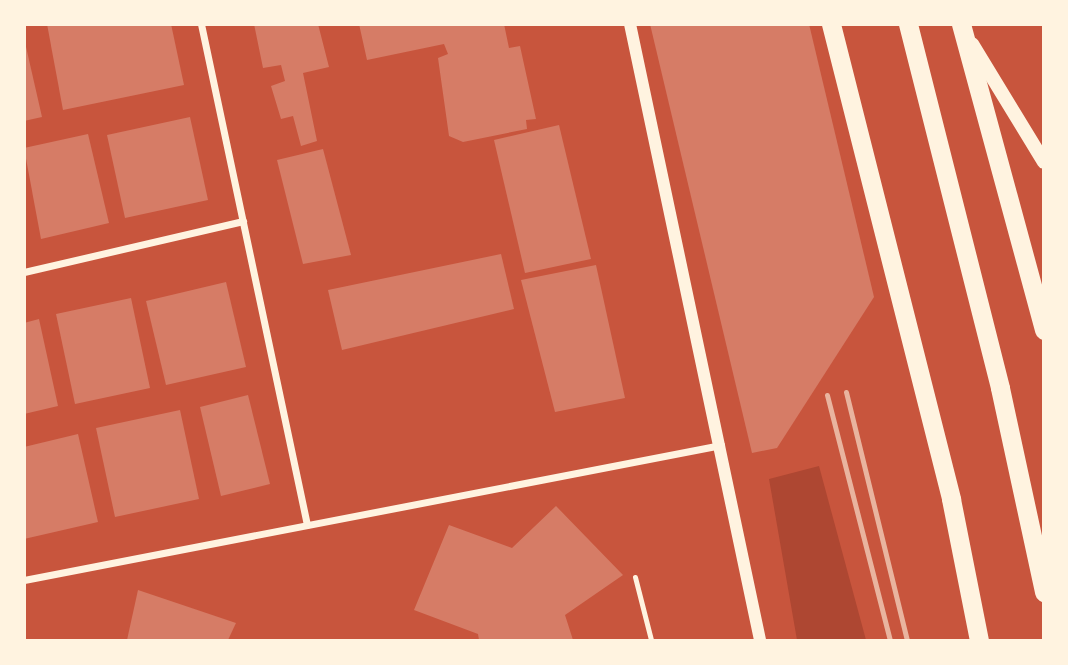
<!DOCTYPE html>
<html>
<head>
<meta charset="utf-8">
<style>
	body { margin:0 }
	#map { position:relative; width:1068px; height:665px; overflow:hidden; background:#c8553d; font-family:"Fira Sans",sans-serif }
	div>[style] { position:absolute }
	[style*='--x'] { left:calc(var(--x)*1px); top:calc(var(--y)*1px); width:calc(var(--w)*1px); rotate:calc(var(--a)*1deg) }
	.green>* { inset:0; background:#ae4732 }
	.building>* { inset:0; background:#d67c66 }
	.service>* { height:5px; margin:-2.5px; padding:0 2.5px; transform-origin:2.5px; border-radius:2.5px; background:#fff3e0 }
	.minor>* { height:7px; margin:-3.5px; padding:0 3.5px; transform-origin:3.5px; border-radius:3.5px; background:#fff3e0 }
	.tertiary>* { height:12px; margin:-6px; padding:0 6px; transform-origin:6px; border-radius:6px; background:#fff3e0 }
	.secondary>* { height:14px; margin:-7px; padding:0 7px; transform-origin:7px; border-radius:7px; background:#fff3e0 }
	.trunk>* { height:19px; margin:-9.5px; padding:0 9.5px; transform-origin:9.5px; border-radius:9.5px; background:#fff3e0 }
	.rail>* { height:5px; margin:-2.5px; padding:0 2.5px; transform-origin:2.5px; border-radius:2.5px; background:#e9b49f }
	span { translate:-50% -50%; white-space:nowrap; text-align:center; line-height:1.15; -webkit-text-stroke:5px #fff3e0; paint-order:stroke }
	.frame { position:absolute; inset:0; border:26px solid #fff3e0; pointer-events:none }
</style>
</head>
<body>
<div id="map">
	<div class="green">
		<i style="clip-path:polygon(819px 466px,866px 640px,797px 640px,769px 479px)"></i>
	</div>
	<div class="building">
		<i style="clip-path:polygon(47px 24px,171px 24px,184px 85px,63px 110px)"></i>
		<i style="clip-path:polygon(254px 24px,318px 24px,329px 67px,303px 73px,317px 141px,301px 146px,293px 116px,281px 119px,271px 86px,285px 81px,281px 65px,263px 68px)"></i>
		<i style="clip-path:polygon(359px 24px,504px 24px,509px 48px,520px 46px,536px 119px,526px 120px,527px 129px,463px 142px,449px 136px,438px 58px,448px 54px,444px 44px,367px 60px)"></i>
		<i style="clip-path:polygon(650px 24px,809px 24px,874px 297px,777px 448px,752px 453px)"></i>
		<i style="clip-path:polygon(24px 38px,42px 117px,24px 121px)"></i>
		<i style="clip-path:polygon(190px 117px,208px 200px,125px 218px,107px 135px)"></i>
		<i style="clip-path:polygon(559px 125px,591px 259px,525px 273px,494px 140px)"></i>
		<i style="clip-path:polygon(88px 134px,109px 223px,41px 239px,24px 148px)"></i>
		<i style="clip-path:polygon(323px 149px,351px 255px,303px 264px,277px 160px)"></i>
		<i style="clip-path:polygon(501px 254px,514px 309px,342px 350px,328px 290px)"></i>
		<i style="clip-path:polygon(596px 265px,625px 398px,555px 412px,521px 280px)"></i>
		<i style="clip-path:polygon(226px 282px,246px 367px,166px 385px,146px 301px)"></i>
		<i style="clip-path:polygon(131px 298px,150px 388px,75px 404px,56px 314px)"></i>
		<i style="clip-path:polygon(39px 319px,58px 406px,24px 414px,24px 323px)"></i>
		<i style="clip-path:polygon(248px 395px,270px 484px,221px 496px,200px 407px)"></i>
		<i style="clip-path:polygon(180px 410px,199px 499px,115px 517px,96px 428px)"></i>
		<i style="clip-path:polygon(78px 434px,98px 522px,24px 539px,24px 447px)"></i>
		<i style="clip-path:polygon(556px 506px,623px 575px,565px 615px,573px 640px,479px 640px,478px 634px,414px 610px,449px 525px,512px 548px)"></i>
		<i style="clip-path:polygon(138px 590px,236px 623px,228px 640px,127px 640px)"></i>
	</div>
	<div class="service">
		<i style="--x:635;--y:577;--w:65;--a:75.7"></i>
	</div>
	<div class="minor">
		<i style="--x:201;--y:24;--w:512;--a:78.05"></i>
		<i style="--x:24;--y:272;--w:225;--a:-13.1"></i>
		<i style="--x:24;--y:580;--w:710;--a:-10.96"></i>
	</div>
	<div class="tertiary">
		<i style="--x:630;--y:24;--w:630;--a:78.08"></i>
	</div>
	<div class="secondary">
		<i style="--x:972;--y:44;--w:138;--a:58.6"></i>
	</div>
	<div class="trunk">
		<i style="--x:831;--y:24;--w:490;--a:75.8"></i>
		<i style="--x:951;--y:499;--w:144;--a:78.8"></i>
		<i style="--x:908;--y:24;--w:375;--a:75.8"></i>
		<i style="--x:1000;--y:388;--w:209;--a:77.8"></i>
		<i style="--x:961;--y:24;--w:317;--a:74.8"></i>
	</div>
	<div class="rail">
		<i style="--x:846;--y:392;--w:255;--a:76.2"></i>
		<i style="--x:827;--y:395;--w:253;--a:75.6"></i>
	</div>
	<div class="frame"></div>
</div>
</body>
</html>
